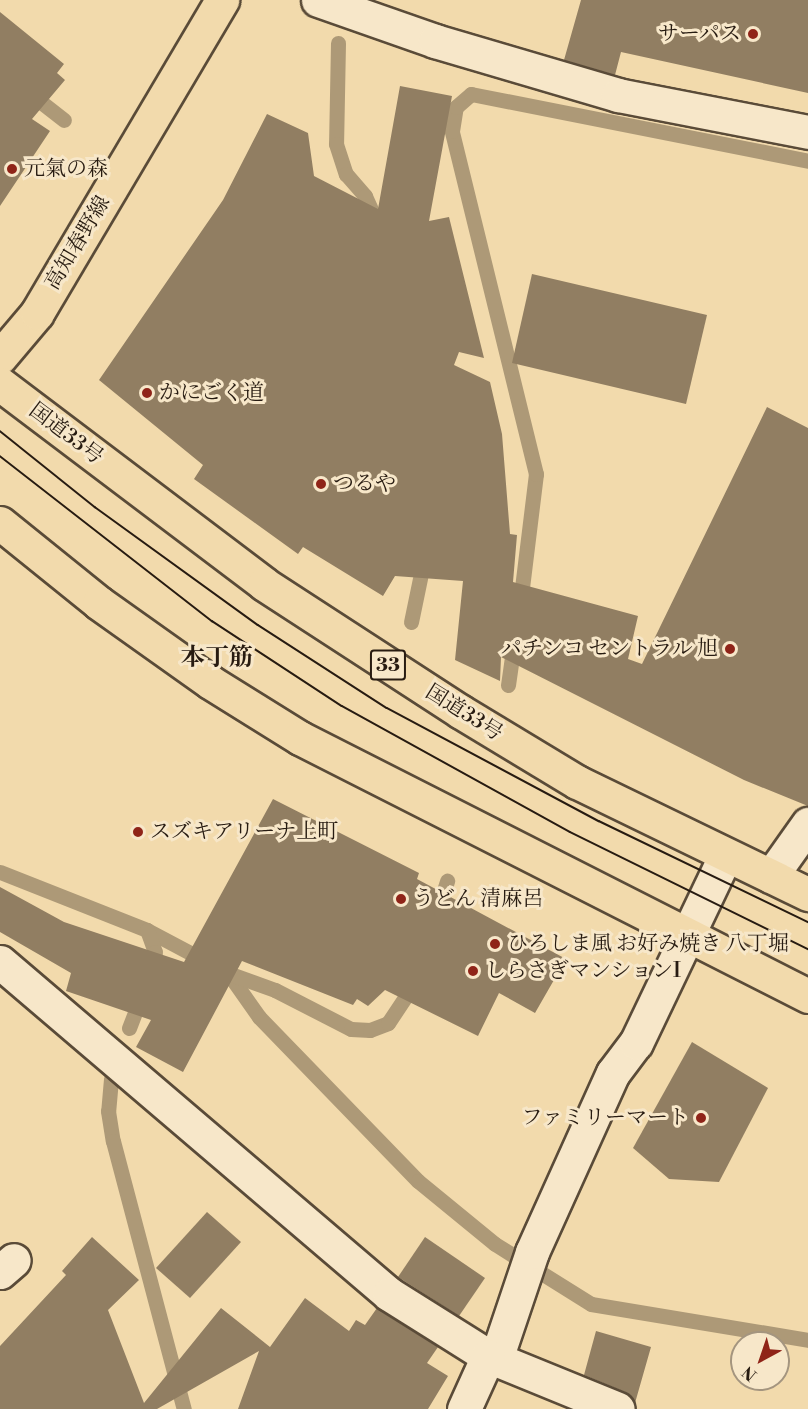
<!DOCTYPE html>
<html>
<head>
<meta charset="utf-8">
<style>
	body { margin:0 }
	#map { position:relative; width:808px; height:1409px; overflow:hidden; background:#f2daac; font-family:"Libre Bodoni","Noto Serif JP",serif }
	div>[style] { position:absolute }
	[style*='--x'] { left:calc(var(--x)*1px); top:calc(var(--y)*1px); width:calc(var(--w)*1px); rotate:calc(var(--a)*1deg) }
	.stream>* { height:15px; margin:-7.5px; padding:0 7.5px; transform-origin:7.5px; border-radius:7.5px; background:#ad9977 }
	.building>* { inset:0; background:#917e62 }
	.roads { filter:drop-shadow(2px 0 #5a4b38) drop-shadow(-2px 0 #5a4b38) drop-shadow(0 2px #5a4b38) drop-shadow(0 -2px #5a4b38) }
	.street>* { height:33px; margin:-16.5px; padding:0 16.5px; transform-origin:16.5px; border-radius:16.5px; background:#f7e7c9 }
	.secondary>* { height:33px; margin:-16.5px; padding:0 16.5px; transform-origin:16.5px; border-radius:16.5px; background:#f7e7c9 }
	.primary>* { height:33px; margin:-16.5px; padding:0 16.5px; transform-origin:16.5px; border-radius:16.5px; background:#f2daac }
	.highway>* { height:33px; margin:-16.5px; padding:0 16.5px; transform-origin:16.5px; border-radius:16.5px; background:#f2daac }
	.tram>* { height:1.5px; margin:-0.75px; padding:0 0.75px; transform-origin:0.75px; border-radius:0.75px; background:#271b11 }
	.dots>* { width:16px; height:16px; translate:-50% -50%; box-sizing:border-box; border:3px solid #f7e7c9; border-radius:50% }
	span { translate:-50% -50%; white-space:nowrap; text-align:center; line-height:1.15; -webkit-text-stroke:6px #f7e7c9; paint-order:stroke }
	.shield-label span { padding:2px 4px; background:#f7e7c9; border:2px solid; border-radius:4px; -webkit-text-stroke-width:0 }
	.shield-label { font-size:20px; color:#271b11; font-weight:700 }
	.poi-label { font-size:21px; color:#271b11 }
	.right { translate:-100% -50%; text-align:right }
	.left { translate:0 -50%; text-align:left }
	.street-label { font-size:21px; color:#271b11 }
	.quarter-label { font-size:24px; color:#271b11; font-weight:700 }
	.north { position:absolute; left:730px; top:1331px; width:60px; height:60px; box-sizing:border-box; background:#f7e7c9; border:2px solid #a4957f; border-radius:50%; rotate:220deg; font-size:16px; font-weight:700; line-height:24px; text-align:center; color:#271b11 }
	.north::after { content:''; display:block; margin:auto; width:21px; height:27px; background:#8f2418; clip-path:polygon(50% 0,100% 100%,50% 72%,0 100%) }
</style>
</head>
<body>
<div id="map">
	<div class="stream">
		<i style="--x:338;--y:43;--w:101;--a:91.1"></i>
		<i style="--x:336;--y:144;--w:32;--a:72"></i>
		<i style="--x:346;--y:174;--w:29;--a:49"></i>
		<i style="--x:365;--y:196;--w:30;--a:66"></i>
		<i style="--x:0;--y:70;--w:81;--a:38"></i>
		<i style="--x:520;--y:604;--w:131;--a:-83"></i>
		<i style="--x:536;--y:474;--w:353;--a:-103.8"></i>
		<i style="--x:452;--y:131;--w:24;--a:-81"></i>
		<i style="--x:456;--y:107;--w:20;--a:-41"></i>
		<i style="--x:471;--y:94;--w:344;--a:11.2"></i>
		<i style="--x:411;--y:622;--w:64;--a:-78.3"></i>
		<i style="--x:508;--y:685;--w:42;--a:-81.9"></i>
		<i style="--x:0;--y:872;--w:158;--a:21.5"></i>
		<i style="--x:147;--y:930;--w:92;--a:28"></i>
		<i style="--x:228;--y:973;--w:54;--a:54.8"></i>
		<i style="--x:259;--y:1017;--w:228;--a:45.9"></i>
		<i style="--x:418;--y:1181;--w:99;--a:39.3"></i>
		<i style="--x:495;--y:1244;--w:113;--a:32"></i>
		<i style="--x:591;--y:1304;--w:220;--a:9.4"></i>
		<i style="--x:437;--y:912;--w:33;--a:-72"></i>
		<i style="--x:147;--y:930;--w:23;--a:70"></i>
		<i style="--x:155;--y:952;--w:21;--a:104"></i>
		<i style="--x:228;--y:973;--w:50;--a:19.9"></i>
		<i style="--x:275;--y:990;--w:85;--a:27.2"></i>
		<i style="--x:351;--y:1029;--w:19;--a:3"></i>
		<i style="--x:370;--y:1030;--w:19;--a:-21"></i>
		<i style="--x:388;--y:1023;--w:47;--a:-56.3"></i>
		<i style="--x:129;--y:1028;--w:33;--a:-69"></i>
		<i style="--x:111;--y:1079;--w:32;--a:95"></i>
		<i style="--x:108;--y:1111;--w:30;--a:81"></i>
		<i style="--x:113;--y:1141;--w:277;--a:75.2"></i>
	</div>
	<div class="building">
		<i style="clip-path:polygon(581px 0,808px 0,808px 93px,621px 52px,615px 75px,564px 60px)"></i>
		<i style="clip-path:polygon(0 12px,64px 64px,57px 73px,65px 80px,32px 119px,50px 131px,0 206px)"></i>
		<i style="clip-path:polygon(400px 86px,452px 96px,429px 221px,449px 217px,484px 358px,459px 352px,454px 365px,490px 382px,502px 434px,510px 534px,517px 535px,513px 582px,638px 616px,628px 659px,642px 664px,767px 407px,808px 428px,808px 806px,744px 780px,501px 657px,500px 681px,455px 660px,463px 581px,395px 576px,383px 596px,303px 547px,298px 554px,194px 479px,203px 465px,99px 380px,223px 200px,267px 114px,308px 133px,314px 176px,378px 209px)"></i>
		<i style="clip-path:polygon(532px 274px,707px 315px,686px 404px,512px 363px)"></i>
		<i style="clip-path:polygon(273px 799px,419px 873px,417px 879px,566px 959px,535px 1013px,499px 993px,478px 1036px,385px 990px,368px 1006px,357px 999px,353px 1005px,242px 961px,183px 1072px,136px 1047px,151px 1020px,66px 991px,71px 973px,0 932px,0 887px,64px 922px,184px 962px)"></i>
		<i style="clip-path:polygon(692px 1042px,768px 1088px,719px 1182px,669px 1179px,633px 1148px)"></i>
		<i style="clip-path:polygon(207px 1212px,241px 1242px,190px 1298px,156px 1268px)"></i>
		<i style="clip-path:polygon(92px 1237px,139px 1280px,108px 1310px,144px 1403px,221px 1308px,270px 1347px,305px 1298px,349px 1331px,356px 1320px,365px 1325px,377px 1308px,438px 1347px,427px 1363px,448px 1376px,428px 1409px,238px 1409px,259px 1351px,157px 1409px,0 1409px,0 1346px,66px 1275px,62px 1271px)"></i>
		<i style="clip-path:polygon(425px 1237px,485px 1278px,459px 1316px,398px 1277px)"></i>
		<i style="clip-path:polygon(596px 1331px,651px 1347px,635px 1403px,625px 1392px,584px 1375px)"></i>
	</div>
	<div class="roads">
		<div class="street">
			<i style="--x:771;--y:876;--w:64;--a:-54.6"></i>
			<i style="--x:0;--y:962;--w:511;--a:40.48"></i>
			<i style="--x:389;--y:1294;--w:117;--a:32.1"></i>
			<i style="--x:488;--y:1356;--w:140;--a:22.2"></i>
			<i style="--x:0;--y:1272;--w:18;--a:-41"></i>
			<i style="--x:496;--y:1359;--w:113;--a:-71.4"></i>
			<i style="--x:532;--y:1252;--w:196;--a:-65.7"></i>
			<i style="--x:613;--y:1073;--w:38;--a:-53"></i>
			<i style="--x:636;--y:1043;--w:207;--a:-64.5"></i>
			<i style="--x:464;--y:1409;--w:58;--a:-65.6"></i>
		</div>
		<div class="secondary">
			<i style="--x:318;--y:0;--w:124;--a:19.3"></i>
			<i style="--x:435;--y:41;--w:191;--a:16.4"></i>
			<i style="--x:618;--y:95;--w:194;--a:11"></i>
		</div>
		<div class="primary">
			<i style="--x:0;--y:357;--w:57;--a:-49.9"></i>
			<i style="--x:37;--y:313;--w:364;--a:-59.4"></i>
		</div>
		<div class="highway">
			<i style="--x:0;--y:384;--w:331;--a:37.1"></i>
			<i style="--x:264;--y:584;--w:235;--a:33"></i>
			<i style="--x:461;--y:712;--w:135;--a:31.1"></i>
			<i style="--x:577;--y:782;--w:257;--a:25.9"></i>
			<i style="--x:0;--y:523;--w:127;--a:38.9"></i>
			<i style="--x:99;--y:603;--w:136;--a:35.4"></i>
			<i style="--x:210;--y:682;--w:106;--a:31.9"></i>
			<i style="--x:300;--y:738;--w:570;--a:26.92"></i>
		</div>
	</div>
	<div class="tram">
		<i style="--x:0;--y:431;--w:122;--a:38.7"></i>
		<i style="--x:95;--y:507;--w:201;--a:35.9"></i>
		<i style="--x:258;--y:625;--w:153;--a:32.8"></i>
		<i style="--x:387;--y:708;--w:240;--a:28.1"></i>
		<i style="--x:599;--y:821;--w:232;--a:25.8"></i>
		<i style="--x:0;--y:456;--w:269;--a:37.9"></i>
		<i style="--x:212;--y:621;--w:155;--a:33.2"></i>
		<i style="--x:342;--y:706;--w:260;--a:28.9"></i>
		<i style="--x:570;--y:832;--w:265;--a:26.2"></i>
	</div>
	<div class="dots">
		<i style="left:753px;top:34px;background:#8f2418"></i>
		<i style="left:12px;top:169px;background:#8f2418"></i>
		<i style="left:147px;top:393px;background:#8f2418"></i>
		<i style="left:321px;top:484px;background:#8f2418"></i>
		<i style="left:730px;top:649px;background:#8f2418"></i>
		<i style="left:138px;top:832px;background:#8f2418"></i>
		<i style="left:401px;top:899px;background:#8f2418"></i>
		<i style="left:495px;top:944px;background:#8f2418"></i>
		<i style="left:473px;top:971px;background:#8f2418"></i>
		<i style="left:701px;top:1118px;background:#8f2418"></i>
	</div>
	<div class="shield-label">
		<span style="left:388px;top:665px">33</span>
	</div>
	<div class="poi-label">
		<span class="right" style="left:741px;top:34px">サーパス</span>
		<span class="left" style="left:24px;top:169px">元氣の森</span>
		<span class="left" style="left:159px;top:393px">かにごく道</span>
		<span class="left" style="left:333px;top:484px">つるや</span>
		<span class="right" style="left:718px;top:649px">パチンコ セントラル 旭</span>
		<span class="left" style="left:150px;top:832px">スズキアリーナ上町</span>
		<span class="left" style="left:413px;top:899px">うどん 清麻呂</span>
		<span class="left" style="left:507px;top:944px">ひろしま風 お好み焼き 八丁堀</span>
		<span class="left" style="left:485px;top:971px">しらさぎマンションI</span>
		<span class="right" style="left:689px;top:1118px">ファミリーマート</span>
	</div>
	<div class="street-label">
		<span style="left:78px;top:243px;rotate:-59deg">高知春野線</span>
		<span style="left:66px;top:434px;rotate:37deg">国道33号</span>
		<span style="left:464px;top:713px;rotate:32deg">国道33号</span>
	</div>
	<div class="quarter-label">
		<span style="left:217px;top:659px">本丁筋</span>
	</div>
	<div class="north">N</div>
</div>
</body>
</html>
